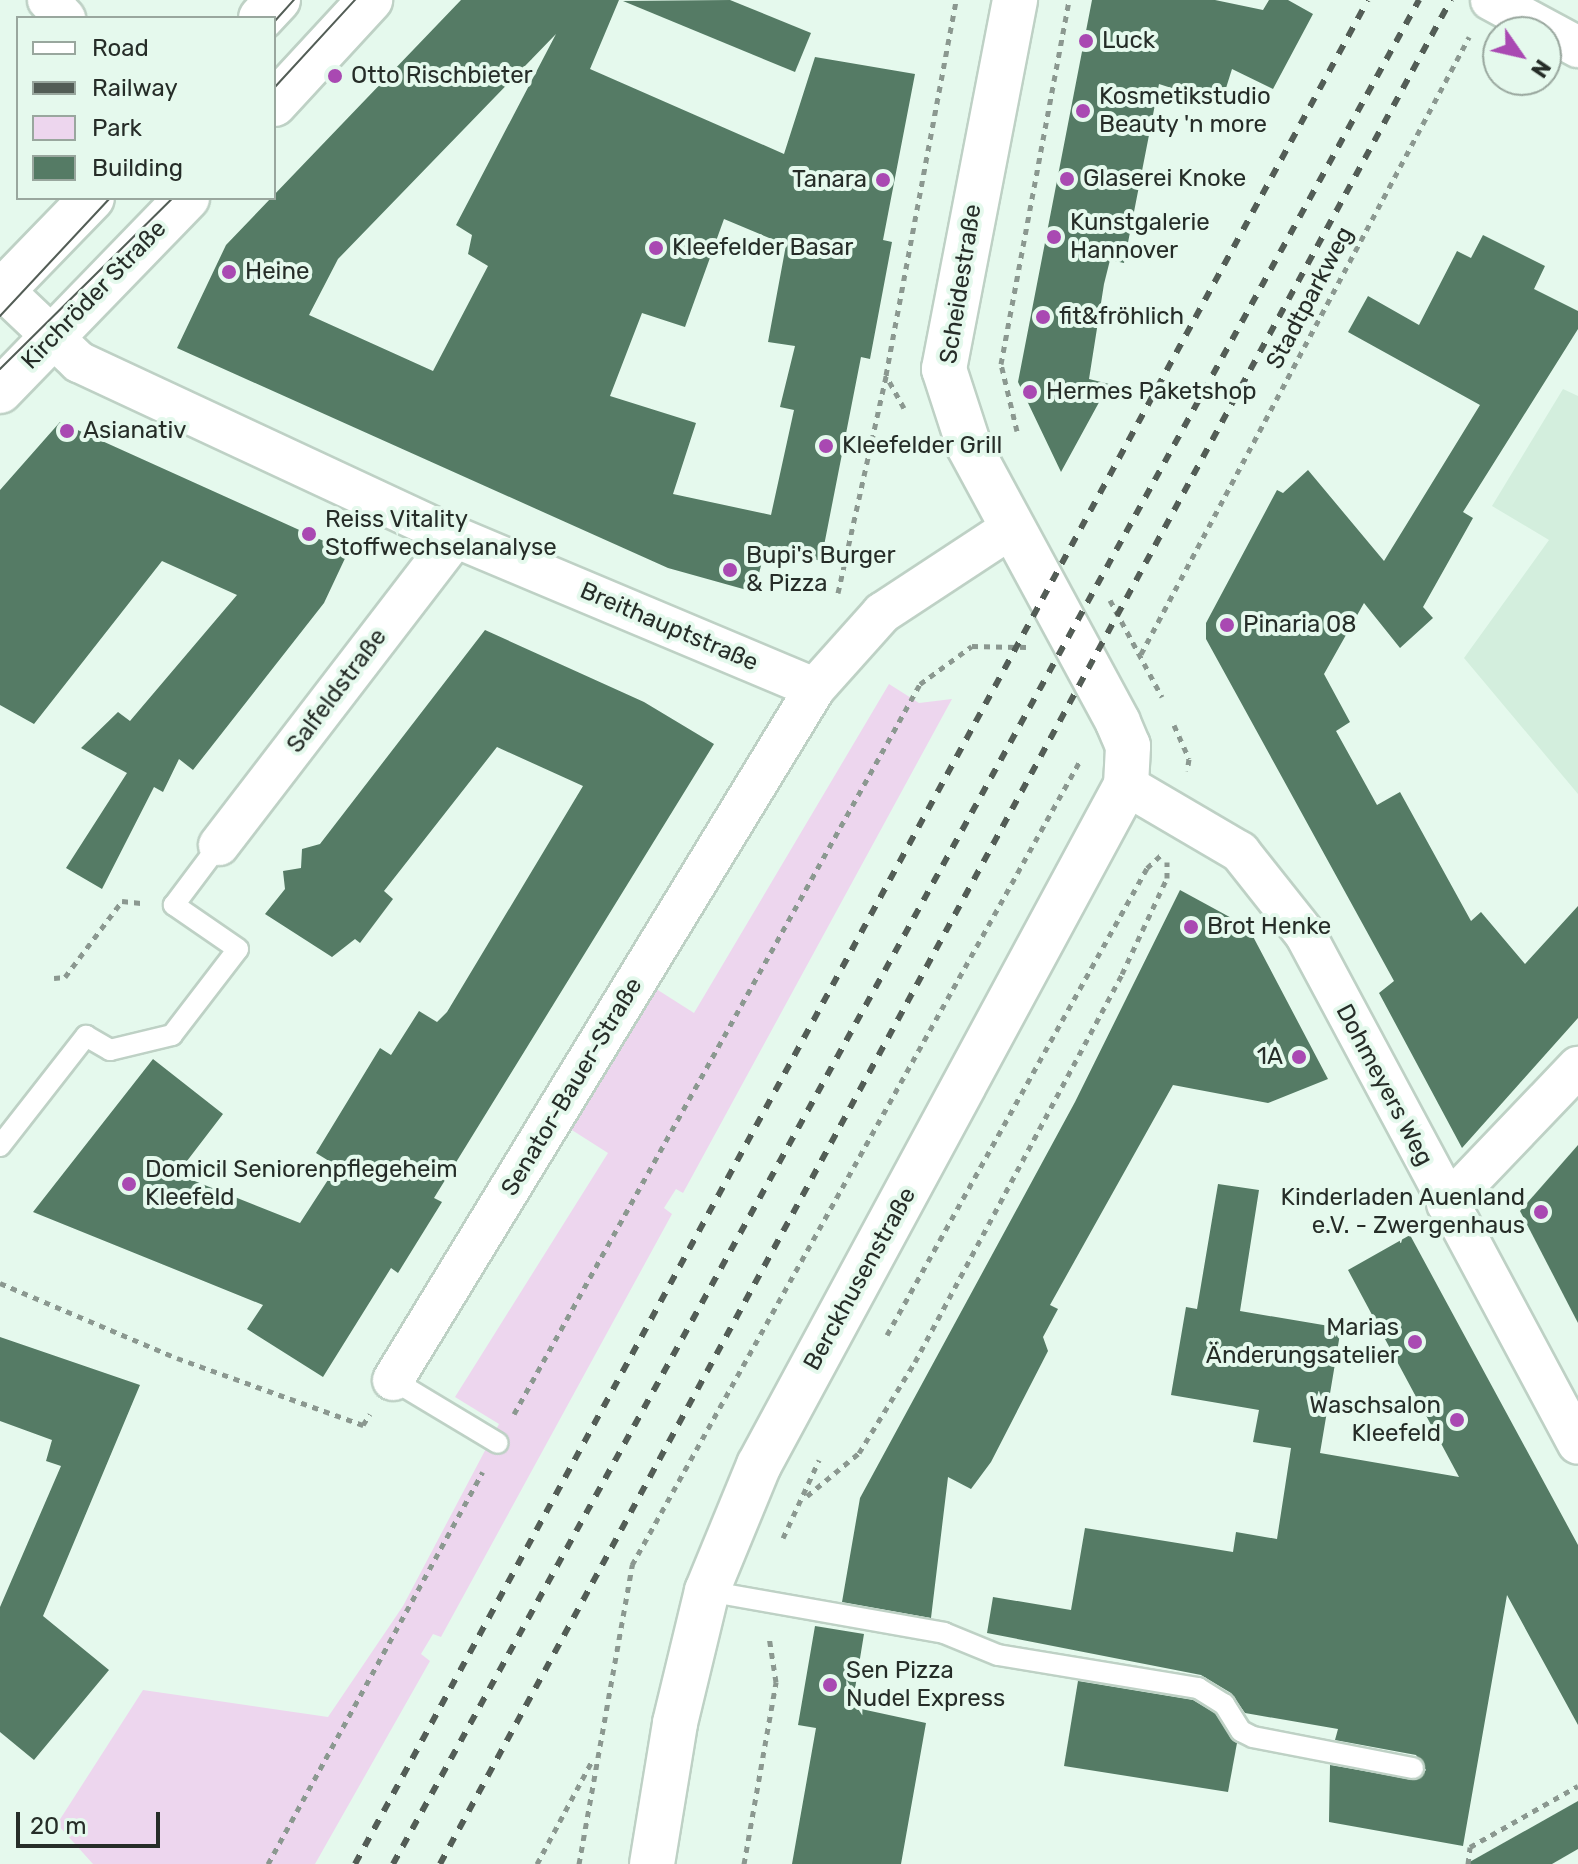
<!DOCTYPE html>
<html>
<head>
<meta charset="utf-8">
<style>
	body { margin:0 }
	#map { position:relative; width:1578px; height:1864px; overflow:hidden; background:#e5f9ed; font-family:Rubik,sans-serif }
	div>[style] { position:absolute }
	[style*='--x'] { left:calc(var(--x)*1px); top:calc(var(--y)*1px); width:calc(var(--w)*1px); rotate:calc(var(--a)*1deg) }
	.built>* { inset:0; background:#d3eedd }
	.green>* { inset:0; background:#edd6ee }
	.building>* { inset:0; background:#557b65 }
	.path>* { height:5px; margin-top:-2.5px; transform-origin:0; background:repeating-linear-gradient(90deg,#8b9890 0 6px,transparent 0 12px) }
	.roads { filter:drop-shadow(2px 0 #bed1c5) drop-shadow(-2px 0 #bed1c5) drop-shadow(0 2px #bed1c5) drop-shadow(0 -2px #bed1c5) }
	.service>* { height:20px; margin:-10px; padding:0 10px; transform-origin:10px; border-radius:10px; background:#fff }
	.minor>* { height:40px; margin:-20px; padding:0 20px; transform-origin:20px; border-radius:20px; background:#fff }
	.tertiary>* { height:44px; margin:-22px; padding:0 22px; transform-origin:22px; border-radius:22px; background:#fff }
	.secondary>* { height:44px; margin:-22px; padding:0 22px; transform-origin:22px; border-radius:22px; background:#fff }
	.tram>* { height:2px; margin:-1px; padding:0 1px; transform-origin:1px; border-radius:1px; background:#535d56 }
	.rail>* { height:6px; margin-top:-3px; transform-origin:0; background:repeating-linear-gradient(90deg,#535d56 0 10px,transparent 0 20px) }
	.dots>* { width:22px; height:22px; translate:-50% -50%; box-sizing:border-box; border:4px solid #e5f9ed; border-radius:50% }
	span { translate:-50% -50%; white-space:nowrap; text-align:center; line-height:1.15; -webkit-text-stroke:8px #e5f9ed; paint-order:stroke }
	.poi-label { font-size:24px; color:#262d28 }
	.left { translate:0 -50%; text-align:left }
	.right { translate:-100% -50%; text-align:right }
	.street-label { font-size:24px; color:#262d28 }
	.legend { position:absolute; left:16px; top:16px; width:260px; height:184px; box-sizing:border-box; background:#e5f9ed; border:2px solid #99a79e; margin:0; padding:10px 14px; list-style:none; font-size:24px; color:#262d28 }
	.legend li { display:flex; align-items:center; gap:16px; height:40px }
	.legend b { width:40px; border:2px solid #99a79e }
	.north { position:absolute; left:1482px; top:16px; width:80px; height:80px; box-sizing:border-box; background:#e5f9ed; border:2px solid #99a79e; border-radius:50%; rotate:124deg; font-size:22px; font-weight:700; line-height:32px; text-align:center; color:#262d28 }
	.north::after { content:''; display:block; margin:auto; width:28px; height:36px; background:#a949b2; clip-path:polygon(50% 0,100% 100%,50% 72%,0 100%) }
	.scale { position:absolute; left:16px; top:1812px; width:144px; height:36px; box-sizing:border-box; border:4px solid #262d28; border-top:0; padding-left:10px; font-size:24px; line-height:28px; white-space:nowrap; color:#262d28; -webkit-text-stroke:6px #e5f9ed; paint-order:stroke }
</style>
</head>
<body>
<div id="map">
	<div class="built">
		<i style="clip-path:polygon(1563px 389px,1578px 396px,1578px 794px,1464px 658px,1549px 540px,1492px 506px)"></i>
	</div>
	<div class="green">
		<i style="clip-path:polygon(889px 684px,919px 703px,952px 699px,683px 1193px,676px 1189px,664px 1208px,672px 1214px,441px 1637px,433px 1634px,421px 1654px,430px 1661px,315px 1864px,93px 1864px,57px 1824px,143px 1690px,328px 1717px,403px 1606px,499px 1424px,455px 1397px,608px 1153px,553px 1118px,639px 978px,694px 1013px)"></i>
	</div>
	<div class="building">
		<i style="clip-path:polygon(evenodd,461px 0,619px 0,590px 69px,784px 154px,815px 57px,915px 74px,883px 240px,892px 242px,870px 359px,861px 357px,821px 561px,766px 547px,754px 592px,668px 568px,177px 348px,226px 245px,461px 0,556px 34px,456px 225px,472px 235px,468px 254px,488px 266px,433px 371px,309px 315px,338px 259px,556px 34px,461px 0,724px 219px,786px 245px,768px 342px,795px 346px,780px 407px,794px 410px,771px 515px,673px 494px,696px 423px,610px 396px,642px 313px,685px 327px,724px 219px)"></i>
		<i style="clip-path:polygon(730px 0,811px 33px,795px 72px,623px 1px)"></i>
		<i style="clip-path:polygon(1092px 0,1215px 0,1263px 10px,1269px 0,1288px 0,1313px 14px,1273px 89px,1232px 69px,1221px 104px,1159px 84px,1124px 263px,1110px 260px,1104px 284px,1089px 379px,1109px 384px,1061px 472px,1018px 382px)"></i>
		<i style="clip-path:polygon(1483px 235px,1545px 266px,1534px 289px,1578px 311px,1578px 329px,1463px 512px,1473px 518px,1423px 607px,1433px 618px,1400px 648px,1364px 603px,1324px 674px,1350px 722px,1336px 731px,1377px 805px,1400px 792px,1471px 921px,1481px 912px,1525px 964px,1578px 906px,1578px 1018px,1462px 1148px,1379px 993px,1394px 981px,1206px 639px,1206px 623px,1277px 490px,1283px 493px,1308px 470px,1384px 561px,1480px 405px,1348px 332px,1368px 296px,1419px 325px,1457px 251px,1471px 258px)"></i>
		<i style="clip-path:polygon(60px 422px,348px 552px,324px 603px,193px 770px,179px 759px,163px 792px,154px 787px,102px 889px,66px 868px,127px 773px,81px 748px,118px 712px,130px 721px,237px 595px,162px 561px,34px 724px,0 705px,0 490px)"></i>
		<i style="clip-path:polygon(485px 630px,644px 702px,714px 744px,434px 1198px,442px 1202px,398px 1273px,391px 1268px,323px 1377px,247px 1329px,263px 1305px,33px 1212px,153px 1059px,223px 1114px,177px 1174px,300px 1223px,337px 1166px,316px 1153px,380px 1048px,391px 1055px,419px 1011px,437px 1022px,447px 1012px,583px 786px,497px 747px,384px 891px,393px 899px,360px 943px,355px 939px,332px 957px,265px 914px,285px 889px,283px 871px,301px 868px,302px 849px,320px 844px)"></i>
		<i style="clip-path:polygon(1180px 890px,1248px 927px,1328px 1079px,1268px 1103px,1173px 1085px,1050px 1305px,1058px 1309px,1043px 1337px,1048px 1351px,991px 1462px,971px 1489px,948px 1477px,931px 1618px,842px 1602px,860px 1498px,1075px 1102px)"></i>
		<i style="clip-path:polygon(1578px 1145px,1578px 1323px,1520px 1211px)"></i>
		<i style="clip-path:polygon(1218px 1184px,1259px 1190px,1240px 1311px,1341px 1328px,1320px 1453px,1459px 1477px,1348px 1270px,1410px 1235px,1578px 1545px,1578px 1725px,1507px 1595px,1463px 1846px,1329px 1822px,1330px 1765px,1416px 1780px,1426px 1770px,1416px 1755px,1335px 1740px,1338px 1729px,1245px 1713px,1231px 1693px,1201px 1675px,987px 1633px,993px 1597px,1071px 1610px,1085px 1528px,1233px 1552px,1236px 1532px,1277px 1539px,1291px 1448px,1253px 1442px,1259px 1410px,1171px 1395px,1186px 1307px,1197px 1309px)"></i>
		<i style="clip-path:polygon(0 1337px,140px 1385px,43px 1616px,109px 1670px,34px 1760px,0 1732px,0 1607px,61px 1466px,46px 1461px,52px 1440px,0 1421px)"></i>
		<i style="clip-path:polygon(815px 1626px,864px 1634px,852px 1707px,926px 1723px,901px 1864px,792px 1864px,816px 1728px,798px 1725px)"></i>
		<i style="clip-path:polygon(1078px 1681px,1193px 1700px,1215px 1713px,1237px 1743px,1228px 1792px,1064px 1766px)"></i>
		<i style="clip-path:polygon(1578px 1801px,1578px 1849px,1552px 1864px,1466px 1864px)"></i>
	</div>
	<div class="path">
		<i style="--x:904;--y:408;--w:38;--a:-119"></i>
		<i style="--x:886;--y:375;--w:381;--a:-79.4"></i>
		<i style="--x:1017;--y:431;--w:69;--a:-103.4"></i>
		<i style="--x:1001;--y:364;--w:370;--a:-79.4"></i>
		<i style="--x:838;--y:593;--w:222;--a:-77.5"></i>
		<i style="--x:1110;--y:600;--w:110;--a:61.8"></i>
		<i style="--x:1141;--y:654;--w:699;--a:-62"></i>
		<i style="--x:1174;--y:725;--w:37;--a:66"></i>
		<i style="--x:1189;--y:759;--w:12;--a:99"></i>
		<i style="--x:54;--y:978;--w:11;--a:-5"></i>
		<i style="--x:65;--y:977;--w:95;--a:-53.1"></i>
		<i style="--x:122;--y:901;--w:19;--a:6"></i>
		<i style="--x:0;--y:1283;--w:192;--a:23"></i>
		<i style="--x:177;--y:1358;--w:198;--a:19.8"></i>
		<i style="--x:363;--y:1425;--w:13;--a:-58"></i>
		<i style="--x:887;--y:1335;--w:534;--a:-60.89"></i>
		<i style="--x:1147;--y:868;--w:19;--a:-43"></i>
		<i style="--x:514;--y:1414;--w:835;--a:-60.92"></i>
		<i style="--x:920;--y:684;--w:64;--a:-36.2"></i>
		<i style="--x:972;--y:646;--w:54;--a:1.1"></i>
		<i style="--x:807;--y:1496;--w:67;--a:-39.6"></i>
		<i style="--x:859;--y:1453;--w:107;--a:-58.4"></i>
		<i style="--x:915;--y:1362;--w:440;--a:-61.9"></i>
		<i style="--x:1122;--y:974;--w:106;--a:-64.9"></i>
		<i style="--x:1167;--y:878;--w:16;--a:-90"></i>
		<i style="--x:783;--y:1538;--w:86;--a:-65.2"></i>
		<i style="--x:268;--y:1864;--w:447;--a:-61.3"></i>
		<i style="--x:537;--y:1864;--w:119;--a:-61.9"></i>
		<i style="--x:579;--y:1864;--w:304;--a:-79.9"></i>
		<i style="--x:632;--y:1565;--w:923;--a:-60.88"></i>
		<i style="--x:744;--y:1864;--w:185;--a:-80"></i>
		<i style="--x:776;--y:1682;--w:47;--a:-98.7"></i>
		<i style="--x:1468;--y:1864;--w:17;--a:-83"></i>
		<i style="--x:1470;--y:1847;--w:124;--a:-29.5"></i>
	</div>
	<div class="roads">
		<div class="service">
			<i style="--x:0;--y:1146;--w:140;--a:-52"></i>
			<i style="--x:86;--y:1036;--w:28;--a:30"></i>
			<i style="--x:110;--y:1050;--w:64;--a:-13.6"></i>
			<i style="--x:172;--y:1035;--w:108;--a:-52.5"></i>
			<i style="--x:238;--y:949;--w:78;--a:-145.5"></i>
			<i style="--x:174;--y:905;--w:75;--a:-53.1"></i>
			<i style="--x:393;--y:1380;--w:122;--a:31"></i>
			<i style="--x:707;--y:1591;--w:241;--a:10"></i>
			<i style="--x:944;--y:1633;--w:58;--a:22.2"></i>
			<i style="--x:998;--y:1655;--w:203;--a:9.4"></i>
			<i style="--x:1198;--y:1688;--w:31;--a:32"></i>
			<i style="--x:1224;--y:1704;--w:32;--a:58"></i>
			<i style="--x:1241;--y:1731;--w:13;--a:27"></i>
			<i style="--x:1253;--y:1737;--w:163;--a:11"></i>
		</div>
		<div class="minor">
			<i style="--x:48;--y:0;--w:25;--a:47"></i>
			<i style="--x:1491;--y:0;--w:99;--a:28.4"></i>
			<i style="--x:3;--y:290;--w:105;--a:43.5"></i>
			<i style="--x:79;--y:362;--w:415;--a:25"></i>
			<i style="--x:455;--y:537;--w:390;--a:22.8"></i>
			<i style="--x:1126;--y:785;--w:132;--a:30.4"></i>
			<i style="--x:1240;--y:852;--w:105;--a:51.6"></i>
			<i style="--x:1305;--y:934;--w:578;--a:61.84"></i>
			<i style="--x:219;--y:845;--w:388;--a:-52.5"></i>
			<i style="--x:1447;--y:1204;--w:190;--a:-46.3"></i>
			<i style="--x:393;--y:1380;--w:811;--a:-58.62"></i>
			<i style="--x:815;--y:688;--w:101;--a:-48.2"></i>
			<i style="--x:882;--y:613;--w:157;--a:-33.3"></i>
		</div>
		<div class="tertiary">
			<i style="--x:652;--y:1864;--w:143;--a:-80.7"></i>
			<i style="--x:675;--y:1723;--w:136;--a:-76.4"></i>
			<i style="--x:707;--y:1591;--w:136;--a:-67.6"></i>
			<i style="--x:759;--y:1465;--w:773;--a:-61.64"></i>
			<i style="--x:1126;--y:785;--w:39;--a:-87"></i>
			<i style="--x:1128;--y:746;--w:26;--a:-113"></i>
			<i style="--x:1118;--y:722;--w:314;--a:-118.4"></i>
			<i style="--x:969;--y:446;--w:81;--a:-108"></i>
			<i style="--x:944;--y:369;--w:376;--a:-79.1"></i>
		</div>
		<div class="secondary">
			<i style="--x:261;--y:18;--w:25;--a:-47"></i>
			<i style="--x:274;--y:104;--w:142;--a:-47.3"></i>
			<i style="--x:0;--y:293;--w:132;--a:-45.9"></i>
			<i style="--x:0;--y:391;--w:269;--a:-45.9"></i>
		</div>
	</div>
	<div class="tram">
		<i style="--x:274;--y:22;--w:30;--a:-48"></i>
		<i style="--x:274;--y:88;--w:120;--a:-47.4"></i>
		<i style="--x:0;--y:316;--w:161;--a:-47"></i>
		<i style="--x:0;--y:369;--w:243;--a:-44.7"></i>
	</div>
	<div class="rail">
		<i style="--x:355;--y:1864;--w:2121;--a:-61.48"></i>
		<i style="--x:393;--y:1864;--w:2128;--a:-61.17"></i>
		<i style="--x:440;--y:1864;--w:2121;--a:-61.53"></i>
	</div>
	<div class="dots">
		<i style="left:1086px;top:41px;background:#a949b2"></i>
		<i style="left:335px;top:76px;background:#a949b2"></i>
		<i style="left:1083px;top:111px;background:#a949b2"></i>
		<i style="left:1067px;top:179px;background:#a949b2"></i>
		<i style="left:883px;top:180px;background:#a949b2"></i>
		<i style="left:1054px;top:237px;background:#a949b2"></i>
		<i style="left:656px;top:248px;background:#a949b2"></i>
		<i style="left:229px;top:272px;background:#a949b2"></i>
		<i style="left:1043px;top:317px;background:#a949b2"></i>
		<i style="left:1030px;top:392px;background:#a949b2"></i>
		<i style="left:67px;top:431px;background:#a949b2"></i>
		<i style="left:826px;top:446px;background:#a949b2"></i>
		<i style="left:309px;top:534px;background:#a949b2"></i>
		<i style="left:730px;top:570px;background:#a949b2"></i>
		<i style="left:1227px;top:625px;background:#a949b2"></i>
		<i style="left:1191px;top:927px;background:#a949b2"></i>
		<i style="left:1299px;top:1057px;background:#a949b2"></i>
		<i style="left:129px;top:1184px;background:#a949b2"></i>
		<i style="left:1541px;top:1212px;background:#a949b2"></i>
		<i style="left:1415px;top:1342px;background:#a949b2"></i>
		<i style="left:1457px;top:1420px;background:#a949b2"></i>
		<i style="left:830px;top:1685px;background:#a949b2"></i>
	</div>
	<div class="poi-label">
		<span class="left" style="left:1102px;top:41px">Luck</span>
		<span class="left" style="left:351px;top:76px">Otto Rischbieter</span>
		<span class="left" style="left:1099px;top:111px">Kosmetikstudio<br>Beauty 'n more</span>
		<span class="left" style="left:1083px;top:179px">Glaserei Knoke</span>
		<span class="right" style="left:867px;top:180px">Tanara</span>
		<span class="left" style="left:1070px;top:237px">Kunstgalerie<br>Hannover</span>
		<span class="left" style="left:672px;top:248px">Kleefelder Basar</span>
		<span class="left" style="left:245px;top:272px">Heine</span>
		<span class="left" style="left:1059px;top:317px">fit&amp;fröhlich</span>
		<span class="left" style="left:1046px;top:392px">Hermes Paketshop</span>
		<span class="left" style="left:83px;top:431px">Asianativ</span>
		<span class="left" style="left:842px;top:446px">Kleefelder Grill</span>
		<span class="left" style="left:325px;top:534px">Reiss Vitality<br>Stoffwechselanalyse</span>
		<span class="left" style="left:746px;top:570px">Bupi's Burger<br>&amp; Pizza</span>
		<span class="left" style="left:1243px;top:625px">Pinaria 08</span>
		<span class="left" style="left:1207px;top:927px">Brot Henke</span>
		<span class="right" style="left:1283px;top:1057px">1A</span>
		<span class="left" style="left:145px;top:1184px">Domicil Seniorenpflegeheim<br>Kleefeld</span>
		<span class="right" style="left:1525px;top:1212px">Kinderladen Auenland<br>e.V. - Zwergenhaus</span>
		<span class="right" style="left:1399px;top:1342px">Marias<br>Änderungsatelier</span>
		<span class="right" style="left:1441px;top:1420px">Waschsalon<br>Kleefeld</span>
		<span class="left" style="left:846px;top:1685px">Sen Pizza<br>Nudel Express</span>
	</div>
	<div class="street-label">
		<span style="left:961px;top:284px;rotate:-81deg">Scheidestraße</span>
		<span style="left:94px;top:295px;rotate:-46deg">Kirchröder Straße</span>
		<span style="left:1310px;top:298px;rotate:-62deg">Stadtparkweg</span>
		<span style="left:669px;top:627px;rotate:23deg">Breithauptstraße</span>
		<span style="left:337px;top:691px;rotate:-53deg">Salfeldstraße</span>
		<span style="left:1384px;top:1085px;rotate:62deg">Dohmeyers Weg</span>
		<span style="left:572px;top:1087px;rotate:-59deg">Senator-Bauer-Straße</span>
		<span style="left:860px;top:1279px;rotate:-61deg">Berckhusenstraße</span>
	</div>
	<ul class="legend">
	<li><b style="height:10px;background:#fff"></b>Road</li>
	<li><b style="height:10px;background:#535d56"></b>Railway</li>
	<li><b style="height:22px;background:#edd6ee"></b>Park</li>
	<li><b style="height:22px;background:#557b65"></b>Building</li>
	</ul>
	<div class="north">N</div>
	<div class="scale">20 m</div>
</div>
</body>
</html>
